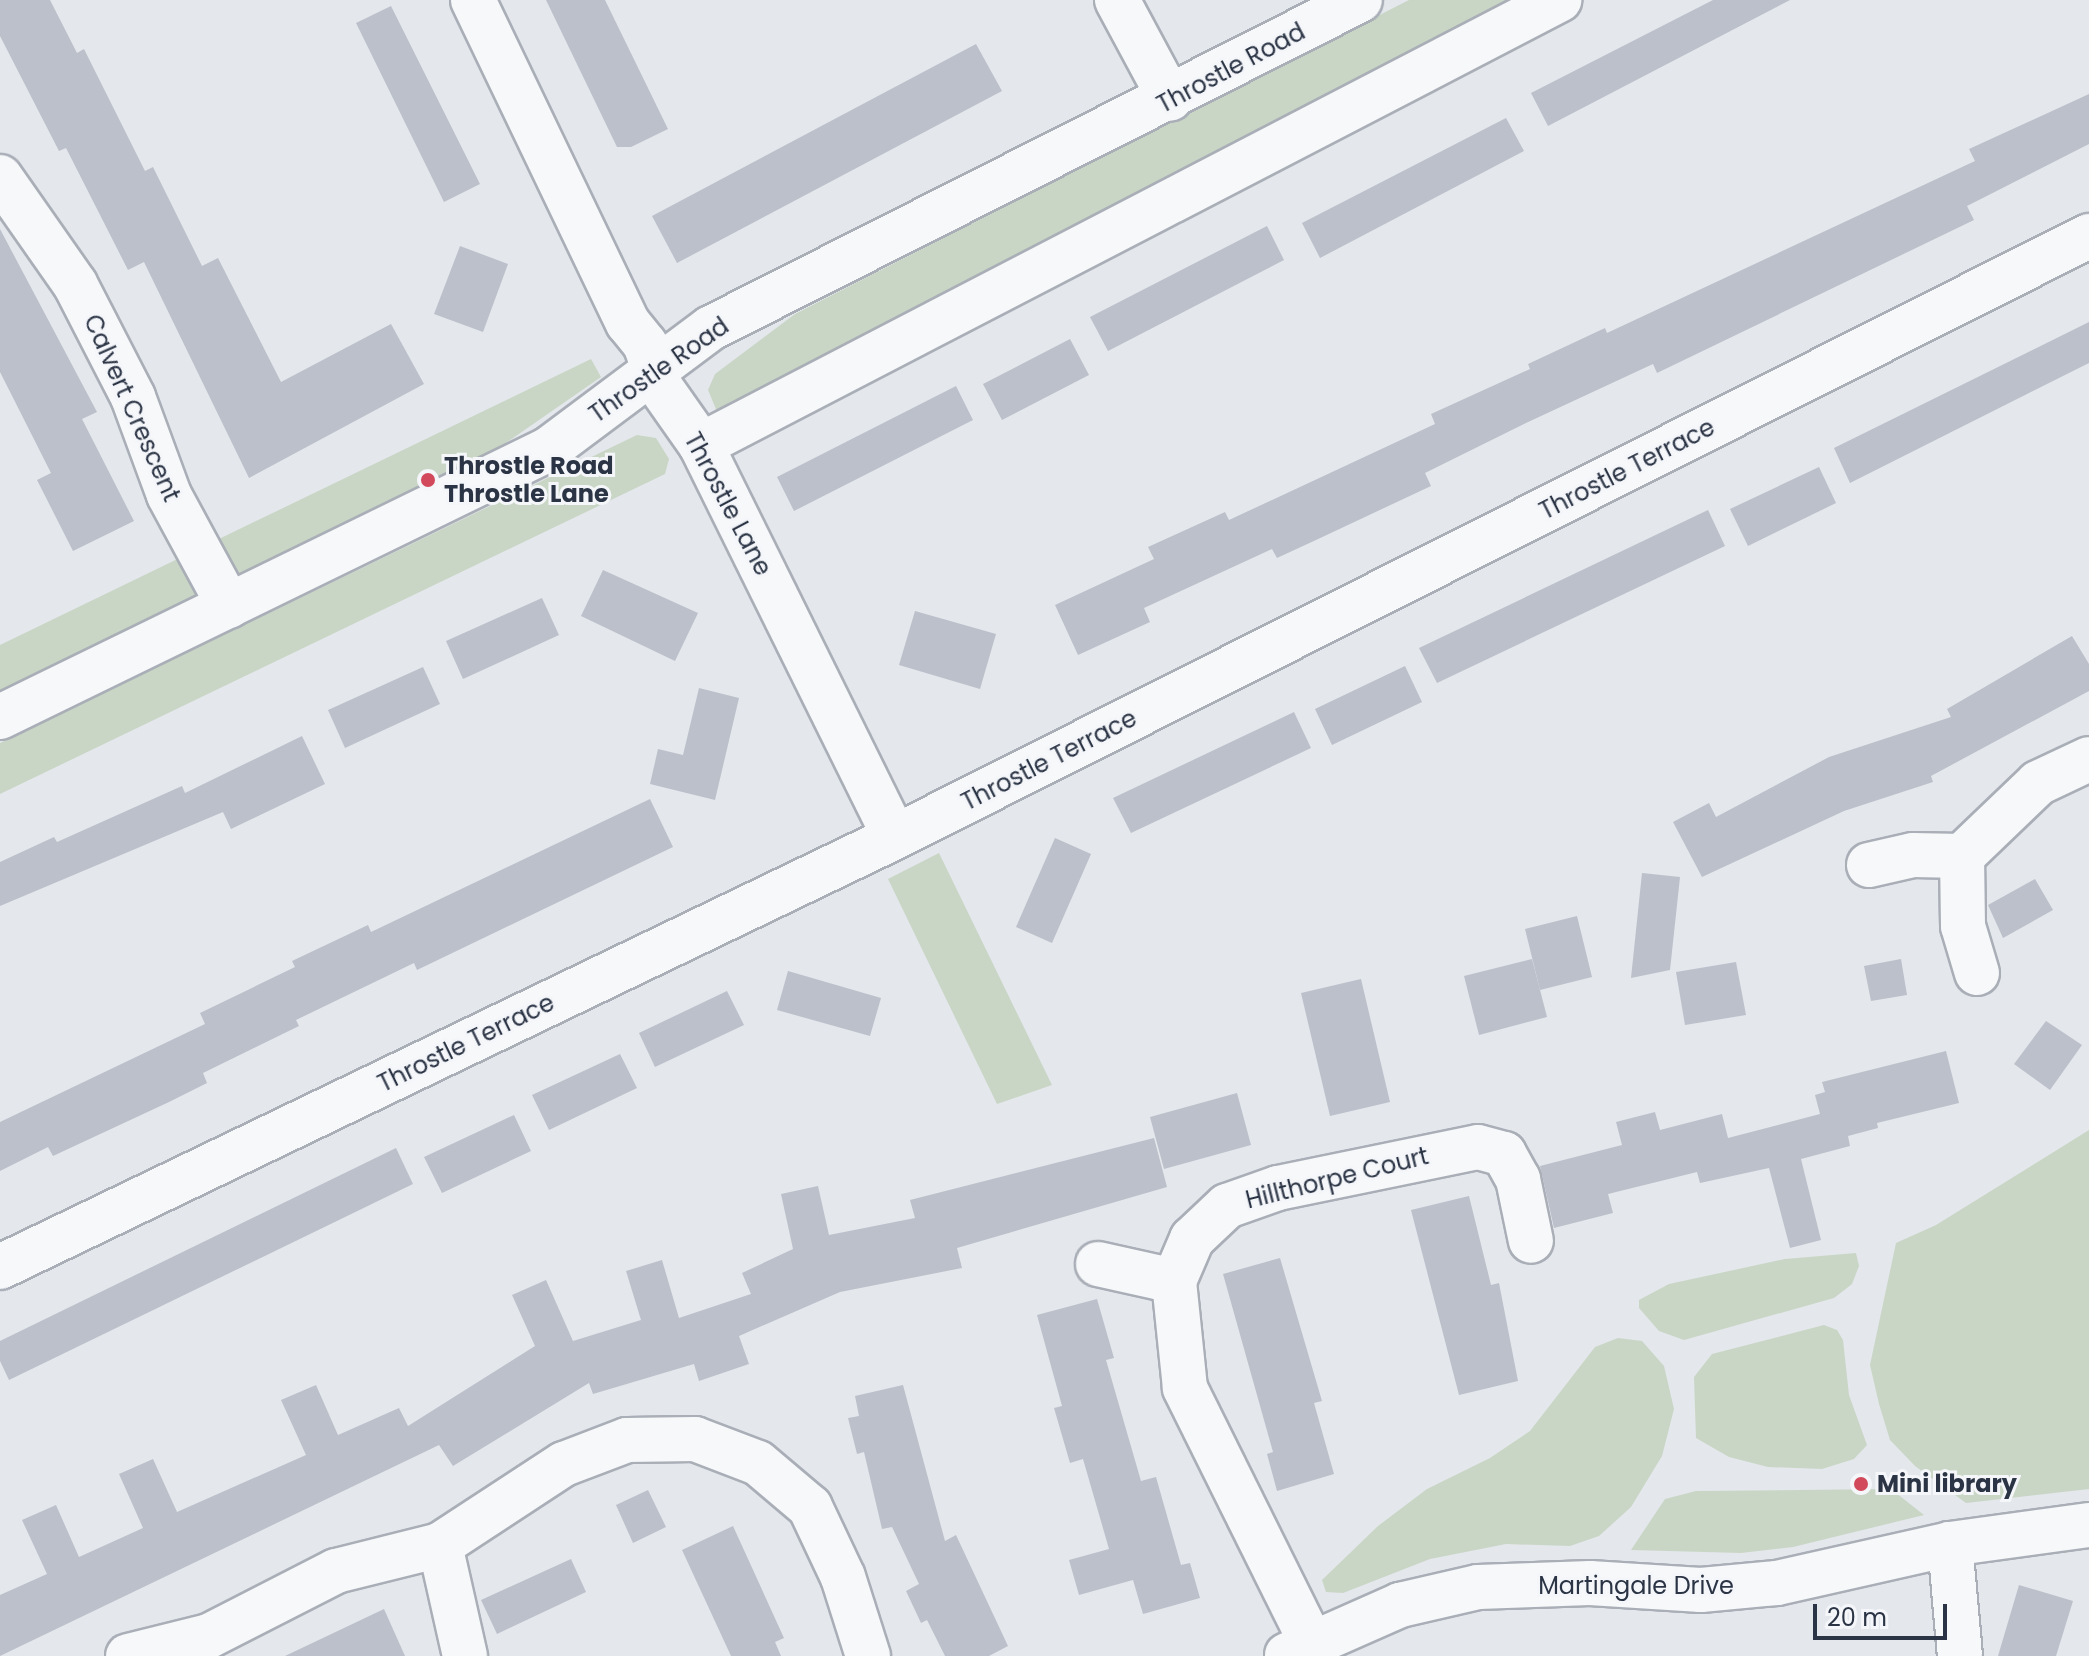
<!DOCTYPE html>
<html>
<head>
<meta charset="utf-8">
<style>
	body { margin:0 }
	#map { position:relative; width:2089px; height:1656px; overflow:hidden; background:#e4e7ec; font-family:Poppins,sans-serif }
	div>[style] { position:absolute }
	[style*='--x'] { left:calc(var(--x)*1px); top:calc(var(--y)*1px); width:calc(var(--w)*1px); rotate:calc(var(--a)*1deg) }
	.green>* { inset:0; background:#c9d6c5 }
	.building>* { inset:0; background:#bbc0ca }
	.roads { filter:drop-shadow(2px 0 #a9aeb7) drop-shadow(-2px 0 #a9aeb7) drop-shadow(0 2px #a9aeb7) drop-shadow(0 -2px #a9aeb7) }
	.minor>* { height:44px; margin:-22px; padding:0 22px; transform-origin:22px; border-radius:22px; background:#f7f8fa }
	.dots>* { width:22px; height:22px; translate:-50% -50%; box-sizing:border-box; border:4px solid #f4f6f9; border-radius:50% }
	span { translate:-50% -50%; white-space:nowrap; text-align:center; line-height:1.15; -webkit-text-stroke:6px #f4f6f9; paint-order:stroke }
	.street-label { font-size:24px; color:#2b3445 }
	.poi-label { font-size:24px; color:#2b3445; font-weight:700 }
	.left { translate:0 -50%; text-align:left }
	.scale { position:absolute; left:1813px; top:1604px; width:134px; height:36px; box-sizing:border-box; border:4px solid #2b3445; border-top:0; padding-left:10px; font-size:24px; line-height:28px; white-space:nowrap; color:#2b3445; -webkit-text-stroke:6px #f4f6f9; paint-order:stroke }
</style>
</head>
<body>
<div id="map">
	<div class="green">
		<i style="clip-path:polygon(1409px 0,1524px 0,718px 414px,708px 390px,715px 374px,795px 314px)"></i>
		<i style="clip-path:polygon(591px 359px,601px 377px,477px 463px,0 694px,0 645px)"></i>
		<i style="clip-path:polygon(637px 435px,656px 438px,669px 459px,665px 474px,0 794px,0 743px)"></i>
		<i style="clip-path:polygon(939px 853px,1052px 1085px,997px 1104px,888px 879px)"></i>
		<i style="clip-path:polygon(2089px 1130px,2089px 1489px,1966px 1503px,1915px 1466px,1890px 1440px,1879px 1404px,1870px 1365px,1896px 1243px,1936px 1225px)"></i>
		<i style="clip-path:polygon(1856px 1253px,1859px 1266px,1852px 1284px,1834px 1298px,1684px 1340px,1659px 1331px,1639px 1308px,1639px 1300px,1669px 1284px,1785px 1259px)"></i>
		<i style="clip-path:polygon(1824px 1325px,1837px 1330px,1843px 1340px,1849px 1395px,1867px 1445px,1854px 1459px,1822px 1469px,1768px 1467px,1729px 1457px,1696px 1438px,1694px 1377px,1712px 1354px)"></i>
		<i style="clip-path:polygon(1618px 1338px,1642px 1341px,1664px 1366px,1674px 1409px,1662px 1456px,1631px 1507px,1599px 1536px,1570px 1546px,1506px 1544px,1430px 1559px,1343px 1593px,1326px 1592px,1322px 1580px,1378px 1526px,1427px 1489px,1490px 1458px,1530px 1431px,1595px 1347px)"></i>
		<i style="clip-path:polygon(1891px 1489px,1924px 1515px,1793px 1547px,1741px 1553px,1631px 1550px,1665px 1499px,1696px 1491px)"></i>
	</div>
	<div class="building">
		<i style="clip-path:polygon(0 0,50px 0,77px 53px,84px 49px,145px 171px,153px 167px,202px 266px,218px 258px,281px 382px,391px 324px,424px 384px,249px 478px,144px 262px,128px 270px,66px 148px,59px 151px,0 36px)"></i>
		<i style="clip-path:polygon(546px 0,605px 0,668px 129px,631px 147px,617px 147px)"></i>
		<i style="clip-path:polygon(1713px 0,1790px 0,1548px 126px,1531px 93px)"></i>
		<i style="clip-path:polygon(391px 6px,480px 184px,444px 202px,356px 23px)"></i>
		<i style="clip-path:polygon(976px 44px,1002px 91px,677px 263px,652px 216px)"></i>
		<i style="clip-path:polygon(2089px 94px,2089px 144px,1967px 206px,1974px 220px,1657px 373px,1653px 364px,1526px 423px,1425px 473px,1431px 486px,1316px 540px,1277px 558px,1272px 549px,1144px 608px,1150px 622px,1078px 655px,1055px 605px,1154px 559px,1148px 547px,1225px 512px,1229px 520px,1435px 424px,1431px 414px,1530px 369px,1528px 364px,1605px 328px,1607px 333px,1975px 161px,1969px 149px)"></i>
		<i style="clip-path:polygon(1506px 118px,1524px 151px,1320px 258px,1302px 223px)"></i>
		<i style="clip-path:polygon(1267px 226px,1284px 260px,1108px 351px,1090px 317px)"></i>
		<i style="clip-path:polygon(0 229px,97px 412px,82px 419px,134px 521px,73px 551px,37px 480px,51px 473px,0 372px)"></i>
		<i style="clip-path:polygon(460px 246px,508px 264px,483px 332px,434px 314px)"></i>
		<i style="clip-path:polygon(2089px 322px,2089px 363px,1850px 483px,1834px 448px)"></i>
		<i style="clip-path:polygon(1070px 339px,1089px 375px,1002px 420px,983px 384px)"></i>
		<i style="clip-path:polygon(956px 386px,973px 420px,794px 511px,777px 477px)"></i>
		<i style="clip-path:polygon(1819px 467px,1836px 503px,1748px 546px,1730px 509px)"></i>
		<i style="clip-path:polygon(1708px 510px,1725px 546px,1437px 683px,1419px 648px)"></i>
		<i style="clip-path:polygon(603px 570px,698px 613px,675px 661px,581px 616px)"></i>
		<i style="clip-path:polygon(542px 598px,559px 635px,463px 679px,446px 641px)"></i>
		<i style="clip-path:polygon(915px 611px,996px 634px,980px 689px,899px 665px)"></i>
		<i style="clip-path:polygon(2072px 636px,2089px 664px,2089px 691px,1931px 776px,1933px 782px,1844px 811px,1702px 877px,1673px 822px,1709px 803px,1716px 817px,1829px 757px,1951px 717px,1947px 709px)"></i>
		<i style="clip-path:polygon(1405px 666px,1422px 702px,1332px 745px,1315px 709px)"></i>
		<i style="clip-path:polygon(423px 667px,440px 704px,345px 748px,328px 710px)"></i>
		<i style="clip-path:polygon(699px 688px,739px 698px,715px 800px,650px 784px,658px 749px,683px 755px)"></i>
		<i style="clip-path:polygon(1294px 712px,1311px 748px,1131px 833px,1113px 798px)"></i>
		<i style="clip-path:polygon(302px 736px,325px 784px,231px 829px,223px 812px,0 906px,0 862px,54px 837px,57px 842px,182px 786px,185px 793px)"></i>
		<i style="clip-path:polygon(650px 799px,673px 847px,417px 970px,414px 963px,296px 1020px,299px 1026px,203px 1073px,207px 1083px,169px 1102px,53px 1156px,48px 1147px,0 1171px,0 1122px,205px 1024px,200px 1013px,295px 967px,292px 961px,368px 925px,371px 932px)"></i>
		<i style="clip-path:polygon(1055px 838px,1091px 854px,1052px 943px,1016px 927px)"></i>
		<i style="clip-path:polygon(1642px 873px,1680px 877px,1670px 970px,1631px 978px)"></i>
		<i style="clip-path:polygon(2035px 879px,2053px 910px,2003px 938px,1988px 905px)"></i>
		<i style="clip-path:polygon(1577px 916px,1592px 977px,1540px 990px,1525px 929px)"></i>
		<i style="clip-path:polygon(1532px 959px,1547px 1017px,1479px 1035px,1464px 976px)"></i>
		<i style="clip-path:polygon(1901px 959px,1907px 995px,1871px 1001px,1864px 966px)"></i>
		<i style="clip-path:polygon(1736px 962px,1746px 1015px,1685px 1025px,1676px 972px)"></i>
		<i style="clip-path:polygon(788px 971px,881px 998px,870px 1036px,777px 1010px)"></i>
		<i style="clip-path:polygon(1361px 979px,1390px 1102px,1330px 1116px,1301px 993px)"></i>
		<i style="clip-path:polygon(727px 991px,744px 1025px,655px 1067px,639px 1033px)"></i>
		<i style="clip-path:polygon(2046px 1021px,2082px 1045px,2050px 1090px,2014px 1064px)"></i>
		<i style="clip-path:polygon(1946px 1051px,1959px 1103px,1877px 1123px,1878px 1128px,1848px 1136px,1850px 1146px,1801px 1159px,1821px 1240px,1790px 1248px,1769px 1168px,1700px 1183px,1697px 1172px,1608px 1194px,1613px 1213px,1554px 1228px,1540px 1166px,1622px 1145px,1616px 1122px,1655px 1112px,1660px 1130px,1722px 1114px,1728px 1138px,1820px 1114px,1815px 1095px,1825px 1092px,1822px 1082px)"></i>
		<i style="clip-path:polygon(620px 1054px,637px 1088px,549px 1130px,532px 1095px)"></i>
		<i style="clip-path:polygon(1237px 1093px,1251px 1145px,1164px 1169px,1150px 1117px)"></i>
		<i style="clip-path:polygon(514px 1115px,531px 1151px,442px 1193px,424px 1157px)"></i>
		<i style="clip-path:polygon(1154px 1138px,1167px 1187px,957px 1248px,962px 1268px,840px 1292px,739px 1336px,749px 1364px,699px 1381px,694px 1364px,593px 1394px,589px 1383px,453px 1466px,439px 1445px,0 1656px,0 1595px,47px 1574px,22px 1520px,56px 1505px,79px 1557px,143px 1528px,119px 1474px,153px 1459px,177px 1512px,306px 1455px,281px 1400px,316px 1385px,338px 1435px,399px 1408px,408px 1426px,535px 1346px,512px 1295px,546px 1280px,573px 1341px,641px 1320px,626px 1271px,662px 1260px,679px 1318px,751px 1294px,742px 1273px,793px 1249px,781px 1194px,818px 1186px,829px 1235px,915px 1218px,910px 1200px)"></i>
		<i style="clip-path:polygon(396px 1148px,413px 1184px,9px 1380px,0 1361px,0 1341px)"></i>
		<i style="clip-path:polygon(1469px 1196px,1491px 1285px,1499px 1283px,1518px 1381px,1459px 1395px,1411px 1210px)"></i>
		<i style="clip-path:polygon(1280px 1258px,1322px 1401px,1314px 1403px,1334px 1474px,1277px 1491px,1267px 1454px,1273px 1452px,1223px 1274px)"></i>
		<i style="clip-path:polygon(1097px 1299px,1114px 1358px,1106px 1360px,1141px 1481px,1156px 1477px,1181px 1565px,1190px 1563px,1200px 1598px,1143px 1614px,1133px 1580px,1079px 1595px,1069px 1560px,1109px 1549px,1083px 1459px,1070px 1463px,1054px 1408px,1062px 1406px,1037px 1315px)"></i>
		<i style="clip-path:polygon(903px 1385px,945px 1541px,956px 1535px,1008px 1646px,989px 1656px,945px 1656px,927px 1620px,921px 1623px,906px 1591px,919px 1584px,892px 1527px,882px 1529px,864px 1452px,857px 1454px,848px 1418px,859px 1416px,855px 1396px)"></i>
		<i style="clip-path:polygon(648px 1490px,666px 1527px,633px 1543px,616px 1505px)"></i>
		<i style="clip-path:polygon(733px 1526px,784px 1638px,775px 1642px,781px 1656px,731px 1656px,682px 1550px)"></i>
		<i style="clip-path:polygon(571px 1559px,586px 1592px,497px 1634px,481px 1600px)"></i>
		<i style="clip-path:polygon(2019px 1585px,2073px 1601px,2056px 1656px,1998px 1656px)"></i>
		<i style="clip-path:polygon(384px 1609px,405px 1656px,285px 1656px)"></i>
	</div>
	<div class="roads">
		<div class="minor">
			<i style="--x:473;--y:0;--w:358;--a:64.4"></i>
			<i style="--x:628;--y:323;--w:27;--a:51"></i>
			<i style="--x:645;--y:344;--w:47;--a:70"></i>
			<i style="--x:661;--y:388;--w:70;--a:54.9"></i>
			<i style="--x:701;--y:445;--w:437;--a:63.7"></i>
			<i style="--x:1117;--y:0;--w:112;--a:61.8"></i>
			<i style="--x:0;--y:177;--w:131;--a:55"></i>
			<i style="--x:75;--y:284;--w:127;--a:62.8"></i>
			<i style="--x:133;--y:397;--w:104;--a:69.8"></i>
			<i style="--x:169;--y:495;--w:126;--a:61.6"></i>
			<i style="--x:701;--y:445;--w:967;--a:-27.41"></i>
			<i style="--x:0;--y:717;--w:611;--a:-26.02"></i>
			<i style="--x:549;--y:449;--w:202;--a:-36.8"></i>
			<i style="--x:711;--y:328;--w:727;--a:-26.81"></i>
			<i style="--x:1869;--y:865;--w:45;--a:-12.8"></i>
			<i style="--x:1913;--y:855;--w:49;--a:1.2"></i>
			<i style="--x:1977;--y:973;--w:49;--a:-106.6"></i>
			<i style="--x:1963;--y:926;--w:70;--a:-90.8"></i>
			<i style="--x:1962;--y:856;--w:105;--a:-43.8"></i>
			<i style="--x:2038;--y:783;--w:56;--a:-25.2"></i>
			<i style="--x:1098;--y:1264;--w:78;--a:12.6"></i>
			<i style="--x:0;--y:1267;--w:993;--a:-25.66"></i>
			<i style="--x:895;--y:837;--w:1337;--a:-26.72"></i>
			<i style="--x:1950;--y:1544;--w:112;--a:84.9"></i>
			<i style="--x:440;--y:1545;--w:114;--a:77.3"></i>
			<i style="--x:1311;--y:1642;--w:284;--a:-116.4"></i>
			<i style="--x:1185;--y:1388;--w:108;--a:-95.9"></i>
			<i style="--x:1174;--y:1281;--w:46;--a:-66.8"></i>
			<i style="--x:1192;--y:1239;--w:48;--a:-43.3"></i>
			<i style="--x:1227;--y:1206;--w:54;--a:-19.4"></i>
			<i style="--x:1278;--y:1188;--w:204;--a:-11.6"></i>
			<i style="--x:1478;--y:1147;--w:27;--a:15"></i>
			<i style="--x:1504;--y:1154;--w:29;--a:61"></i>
			<i style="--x:1518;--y:1179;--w:63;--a:78.2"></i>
			<i style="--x:1287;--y:1655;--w:124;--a:-23.9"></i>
			<i style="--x:1400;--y:1605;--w:80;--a:-13"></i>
			<i style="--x:1478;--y:1587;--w:112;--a:-2"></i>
			<i style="--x:1590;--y:1583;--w:111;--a:3.6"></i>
			<i style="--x:1701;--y:1590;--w:76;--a:-5.3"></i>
			<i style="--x:1777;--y:1583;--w:177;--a:-12.7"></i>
			<i style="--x:1950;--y:1544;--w:140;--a:-7.8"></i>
			<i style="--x:128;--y:1656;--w:83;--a:-13.9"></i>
			<i style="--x:209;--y:1636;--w:143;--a:-27.1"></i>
			<i style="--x:336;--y:1571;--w:107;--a:-14"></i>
			<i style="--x:440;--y:1545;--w:148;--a:-33.2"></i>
			<i style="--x:564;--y:1464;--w:67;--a:-20.9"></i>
			<i style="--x:627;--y:1440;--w:68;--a:-0.8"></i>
			<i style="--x:695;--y:1439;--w:67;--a:20.9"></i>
			<i style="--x:758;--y:1463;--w:68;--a:40.2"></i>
			<i style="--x:810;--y:1507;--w:77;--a:64.8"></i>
			<i style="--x:843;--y:1577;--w:83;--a:72.4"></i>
		</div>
	</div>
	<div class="dots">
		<i style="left:428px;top:480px;background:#d1495b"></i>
		<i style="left:1861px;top:1484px;background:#d1495b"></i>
	</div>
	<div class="street-label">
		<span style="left:1231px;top:68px;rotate:-28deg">Throstle Road</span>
		<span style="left:659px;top:370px;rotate:-35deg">Throstle Road</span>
		<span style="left:132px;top:408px;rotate:66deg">Calvert Crescent</span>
		<span style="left:1627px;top:469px;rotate:-27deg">Throstle Terrace</span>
		<span style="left:728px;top:504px;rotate:62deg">Throstle Lane</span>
		<span style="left:1049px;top:760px;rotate:-27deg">Throstle Terrace</span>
		<span style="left:466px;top:1043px;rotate:-26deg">Throstle Terrace</span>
		<span style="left:1337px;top:1178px;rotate:-14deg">Hillthorpe Court</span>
		<span style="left:1636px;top:1586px">Martingale Drive</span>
	</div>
	<div class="poi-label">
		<span class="left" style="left:444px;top:480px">Throstle Road<br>Throstle Lane</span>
		<span class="left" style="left:1877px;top:1484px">Mini library</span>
	</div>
	<div class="scale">20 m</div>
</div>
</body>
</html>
